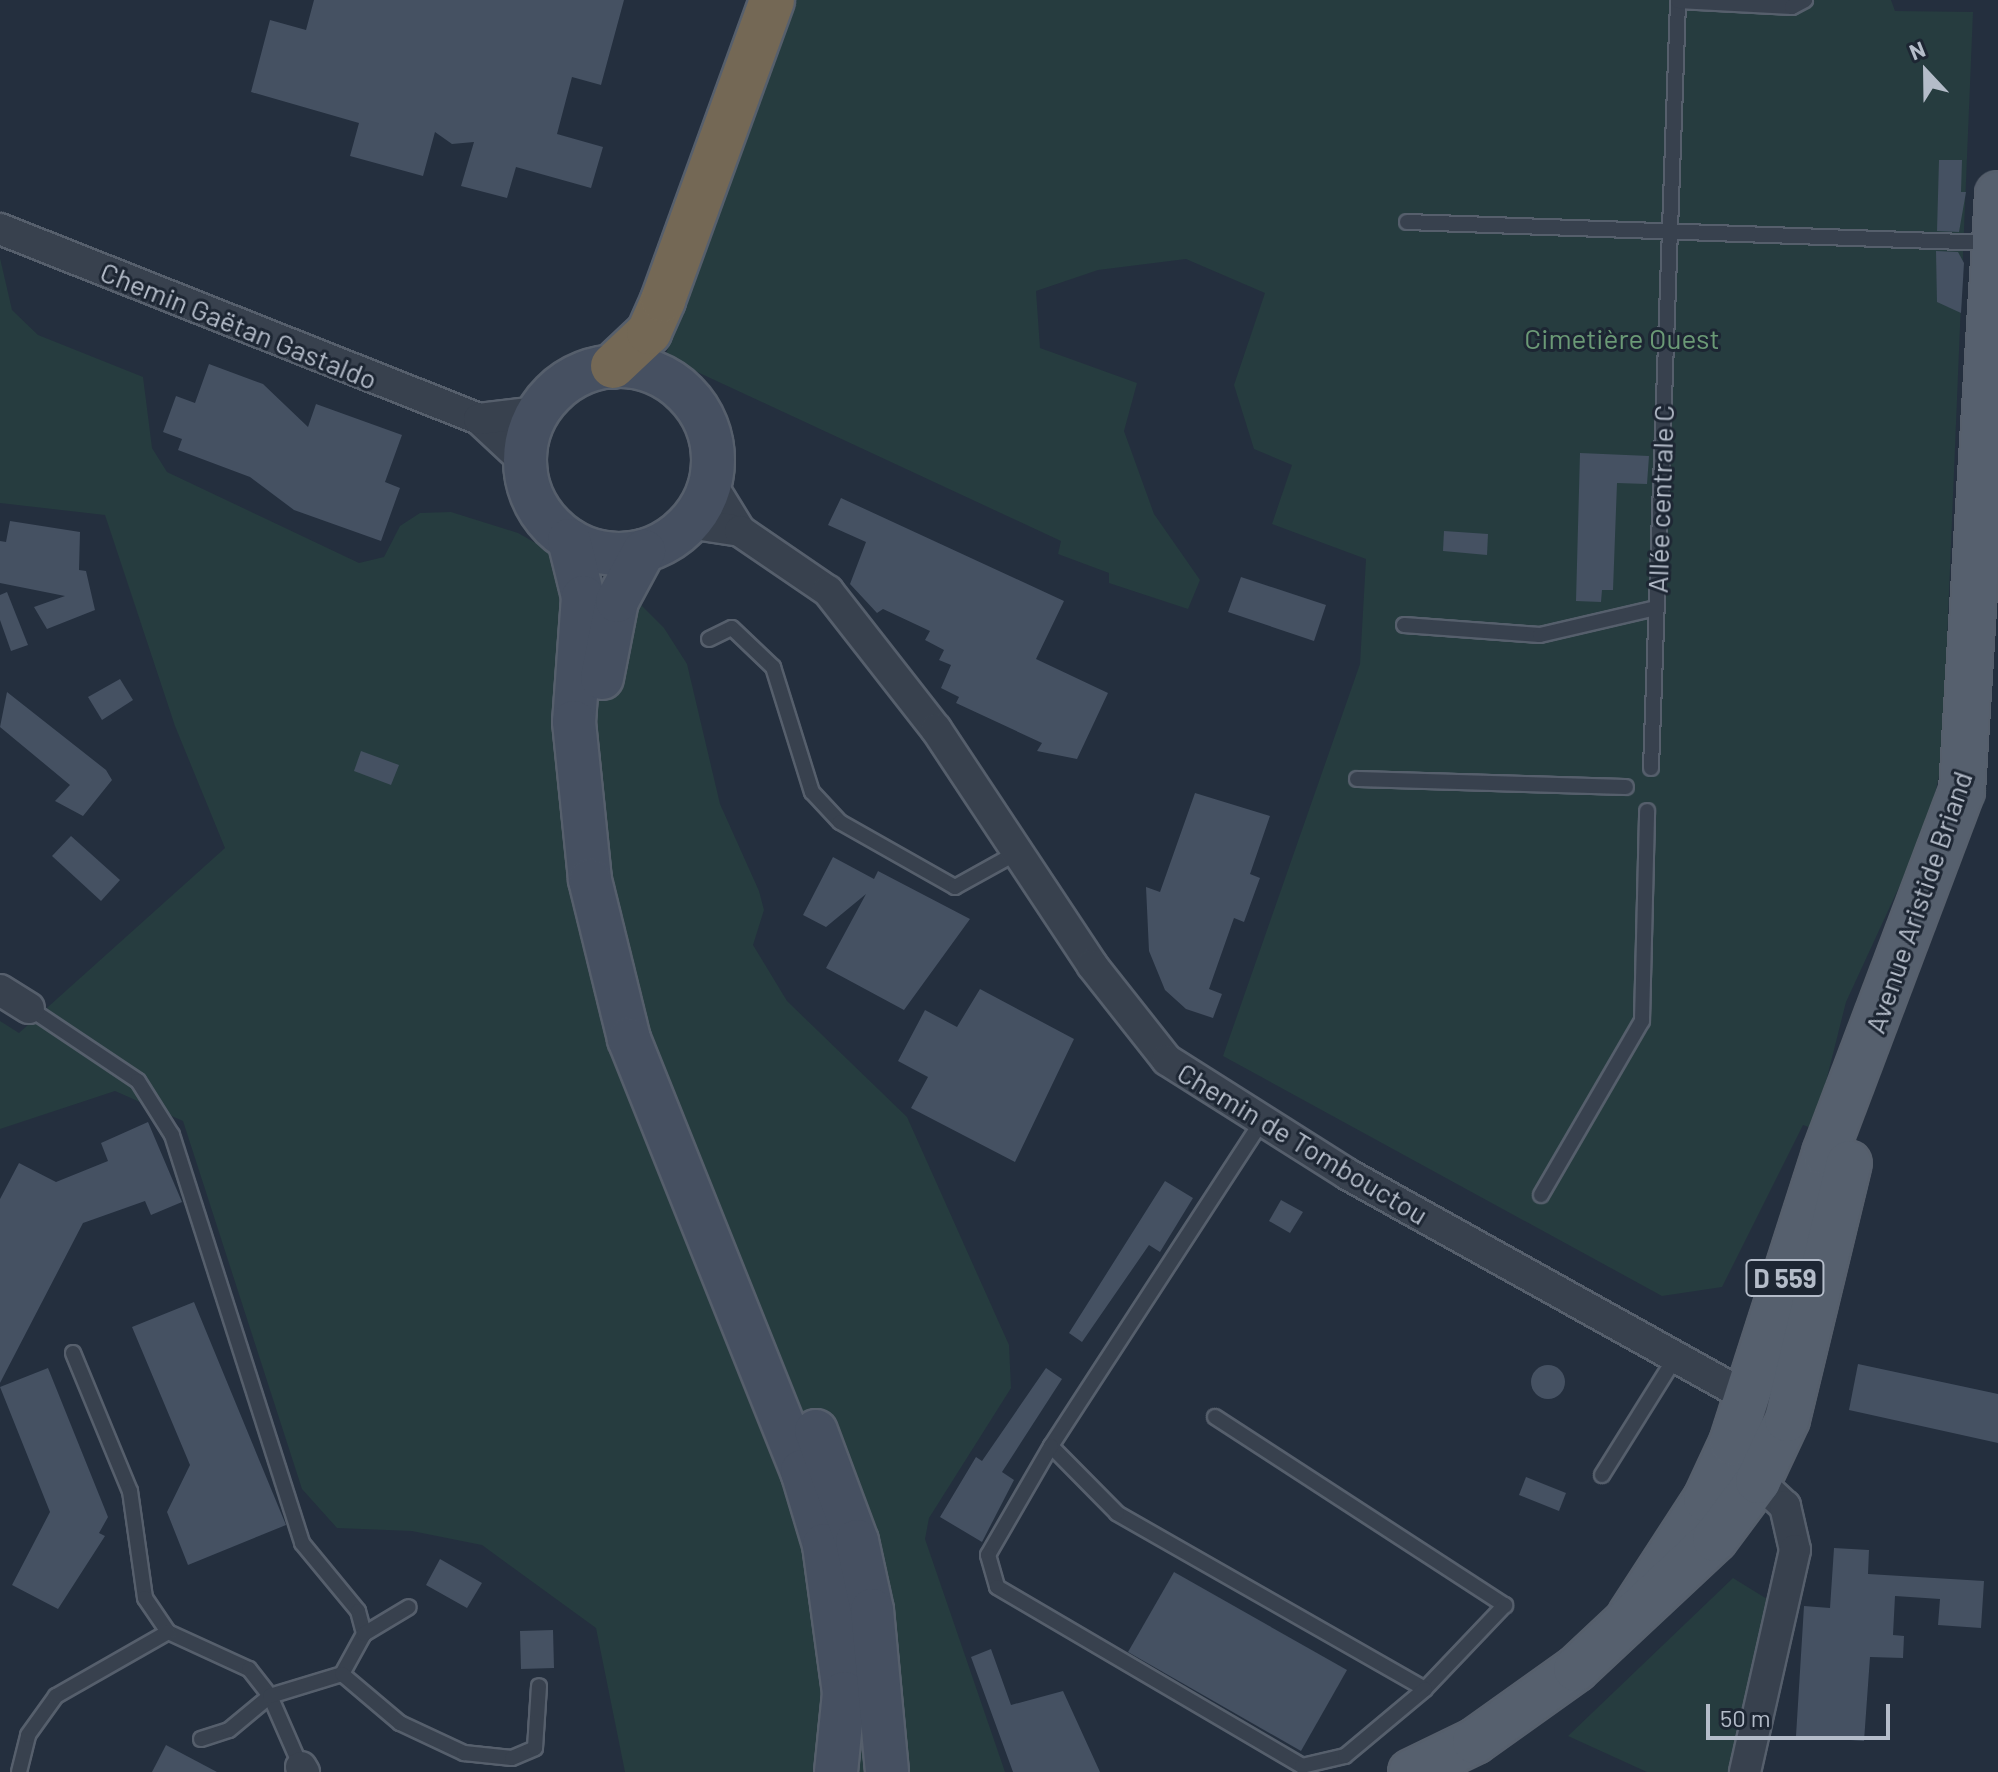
<!DOCTYPE html>
<html>
<head>
<meta charset="utf-8">
<style>
	body { margin:0 }
	#map { position:relative; width:1998px; height:1772px; overflow:hidden; background:#242f3e; font-family:Barlow,sans-serif }
	div>[style] { position:absolute }
	[style*='--x'] { left:calc(var(--x)*1px); top:calc(var(--y)*1px); width:calc(var(--w)*1px); rotate:calc(var(--a)*1deg) }
	.green>* { inset:0; background:#263c3f }
	.building>* { inset:0; background:#455162 }
	.round { border-radius:50% }
	.roads { filter:drop-shadow(2px 0 #565f6c) drop-shadow(-2px 0 #565f6c) drop-shadow(0 2px #565f6c) drop-shadow(0 -2px #565f6c) }
	.service>* { height:14px; margin:-7px; padding:0 7px; transform-origin:7px; border-radius:7px; background:#38414e }
	.minor>* { height:30px; margin:-15px; padding:0 15px; transform-origin:15px; border-radius:15px; background:#38414e }
	.secondary>* { height:42px; margin:-21px; padding:0 21px; transform-origin:21px; border-radius:21px; background:#465061 }
	.secondary>.ring { margin:-21px; padding:0; box-sizing:content-box; background:none; border:42px solid #465061; border-radius:50% }
	.primary>* { height:44px; margin:-22px; padding:0 22px; transform-origin:22px; border-radius:22px; background:#56606e }
	.motorway>* { height:44px; margin:-22px; padding:0 22px; transform-origin:22px; border-radius:22px; background:#746855 }
	span { translate:-50% -50%; white-space:nowrap; text-align:center; line-height:1.15; -webkit-text-stroke:6px #1d2633; paint-order:stroke }
	.shield-label span { padding:2px 6px; background:#1d2633; border:2px solid; border-radius:6px; -webkit-text-stroke-width:0 }
	.shield-label { font-size:26px; color:#b4bcc9; font-weight:700 }
	.street-label { font-size:28px; color:#b4bcc9 }
	.park-label { font-size:28px; color:#6b9a76 }
	.north { position:absolute; left:1886px; top:32px; width:80px; height:80px; -webkit-text-stroke:6px #1d2633; paint-order:stroke; rotate:338deg; font-size:22px; font-weight:700; line-height:32px; text-align:center; color:#b4bcc9 }
	.north::after { content:''; display:block; margin:auto; width:28px; height:36px; background:#b4bcc9; clip-path:polygon(50% 0,100% 100%,50% 72%,0 100%) }
	.scale { position:absolute; left:1706px; top:1704px; width:184px; height:36px; box-sizing:border-box; border:4px solid #b4bcc9; border-top:0; padding-left:10px; font-size:24px; line-height:28px; white-space:nowrap; color:#b4bcc9; -webkit-text-stroke:6px #1d2633; paint-order:stroke }
</style>
</head>
<body>
<div id="map">
	<div class="green">
		<i style="clip-path:polygon(792px 0,1891px 0,1895px 11px,1973px 12px,1942px 762px,1929px 822px,1846px 1002px,1814px 1129px,1803px 1125px,1722px 1287px,1662px 1296px,1223px 1056px,1360px 664px,1366px 559px,1272px 524px,1292px 465px,1254px 449px,1234px 385px,1265px 293px,1186px 259px,1098px 270px,1036px 291px,1040px 348px,1137px 383px,1124px 431px,1154px 514px,1200px 580px,1188px 609px,1109px 583px,1109px 573px,1058px 554px,1061px 541px,665px 357px)"></i>
		<i style="clip-path:polygon(0 258px,12px 310px,38px 335px,143px 377px,152px 448px,167px 472px,359px 563px,384px 557px,400px 526px,420px 513px,451px 512px,518px 533px,635px 599px,664px 628px,687px 664px,720px 804px,759px 891px,764px 910px,753px 945px,787px 1001px,907px 1117px,1009px 1345px,1011px 1388px,929px 1518px,925px 1539px,1005px 1772px,625px 1772px,596px 1628px,482px 1545px,412px 1531px,337px 1528px,302px 1489px,183px 1121px,115px 1091px,0 1129px,0 1021px,19px 1033px,225px 848px,175px 726px,105px 515px,0 503px)"></i>
		<i style="clip-path:polygon(1733px 1578px,1775px 1604px,1738px 1772px,1647px 1772px,1568px 1736px)"></i>
	</div>
	<div class="building">
		<i style="clip-path:polygon(314px 0,624px 0,601px 85px,572px 77px,557px 134px,603px 147px,591px 188px,516px 167px,507px 198px,461px 186px,474px 142px,452px 144px,435px 132px,423px 176px,350px 156px,359px 123px,251px 92px,270px 20px,306px 30px)"></i>
		<i style="clip-path:polygon(1939px 160px,1962px 160px,1961px 192px,1966px 192px,1959px 232px,1937px 231px)"></i>
		<i style="clip-path:polygon(1936px 251px,1958px 252px,1964px 263px,1961px 313px,1937px 302px)"></i>
		<i style="clip-path:polygon(209px 364px,263px 384px,308px 427px,316px 404px,402px 435px,385px 482px,400px 488px,381px 541px,294px 510px,250px 477px,178px 450px,182px 439px,163px 432px,176px 396px,195px 403px)"></i>
		<i style="clip-path:polygon(1580px 453px,1649px 456px,1647px 484px,1617px 483px,1613px 590px,1602px 590px,1601px 602px,1576px 601px)"></i>
		<i style="clip-path:polygon(841px 498px,1064px 601px,1036px 659px,1108px 693px,1077px 759px,1037px 751px,1042px 743px,956px 703px,959px 697px,941px 688px,951px 665px,939px 660px,944px 650px,925px 640px,930px 631px,883px 609px,877px 613px,850px 584px,866px 542px,828px 525px)"></i>
		<i style="clip-path:polygon(10px 521px,80px 532px,79px 570px,86px 571px,95px 610px,47px 629px,34px 607px,65px 596px,0 583px,0 541px,6px 542px)"></i>
		<i style="clip-path:polygon(1444px 531px,1488px 534px,1487px 555px,1443px 551px)"></i>
		<i style="clip-path:polygon(1241px 577px,1326px 605px,1314px 641px,1228px 612px)"></i>
		<i style="clip-path:polygon(7px 592px,28px 645px,11px 651px,0 620px,0 595px)"></i>
		<i style="clip-path:polygon(120px 679px,133px 700px,102px 720px,88px 697px)"></i>
		<i style="clip-path:polygon(7px 692px,106px 770px,112px 780px,83px 816px,55px 801px,70px 785px,0 727px)"></i>
		<i style="clip-path:polygon(361px 751px,399px 765px,391px 785px,354px 771px)"></i>
		<i style="clip-path:polygon(1195px 793px,1270px 816px,1250px 874px,1260px 878px,1244px 922px,1234px 918px,1209px 989px,1222px 994px,1213px 1018px,1186px 1009px,1165px 990px,1149px 951px,1146px 887px,1160px 892px)"></i>
		<i style="clip-path:polygon(71px 836px,120px 880px,101px 901px,52px 856px)"></i>
		<i style="clip-path:polygon(833px 857px,874px 879px,878px 871px,970px 919px,904px 1010px,826px 968px,866px 894px,826px 927px,803px 915px)"></i>
		<i style="clip-path:polygon(980px 989px,1074px 1039px,1015px 1162px,911px 1108px,928px 1077px,898px 1061px,925px 1010px,957px 1027px)"></i>
		<i style="clip-path:polygon(148px 1122px,182px 1202px,151px 1215px,145px 1201px,83px 1223px,0 1383px,0 1199px,19px 1163px,56px 1182px,108px 1161px,101px 1143px)"></i>
		<i style="clip-path:polygon(1165px 1181px,1193px 1198px,1160px 1252px,1149px 1245px,1082px 1342px,1069px 1333px)"></i>
		<i style="clip-path:polygon(1281px 1200px,1303px 1212px,1290px 1233px,1269px 1221px)"></i>
		<i style="clip-path:polygon(194px 1302px,286px 1525px,188px 1565px,167px 1512px,190px 1465px,132px 1327px)"></i>
		<i style="clip-path:polygon(1858px 1364px,1998px 1394px,1998px 1443px,1849px 1410px)"></i>
		<i class="round" style="left:1531px;top:1365px;width:34px;height:34px"></i>
		<i style="clip-path:polygon(48px 1368px,108px 1517px,99px 1533px,105px 1536px,58px 1609px,12px 1585px,50px 1512px,0 1387px)"></i>
		<i style="clip-path:polygon(1046px 1368px,1062px 1379px,1002px 1472px,1014px 1480px,982px 1542px,940px 1517px,976px 1457px,982px 1461px)"></i>
		<i style="clip-path:polygon(1526px 1477px,1566px 1493px,1559px 1511px,1519px 1495px)"></i>
		<i style="clip-path:polygon(1834px 1548px,1869px 1550px,1868px 1574px,1984px 1581px,1981px 1628px,1938px 1625px,1940px 1599px,1895px 1596px,1893px 1635px,1904px 1636px,1903px 1658px,1870px 1657px,1864px 1741px,1796px 1736px,1804px 1606px,1830px 1608px)"></i>
		<i style="clip-path:polygon(440px 1559px,482px 1583px,467px 1608px,426px 1585px)"></i>
		<i style="clip-path:polygon(1174px 1572px,1347px 1670px,1301px 1751px,1128px 1652px)"></i>
		<i style="clip-path:polygon(553px 1630px,554px 1668px,521px 1669px,520px 1631px)"></i>
		<i style="clip-path:polygon(991px 1649px,1011px 1705px,1063px 1691px,1100px 1772px,1013px 1772px,971px 1657px)"></i>
		<i style="clip-path:polygon(166px 1745px,217px 1772px,152px 1772px)"></i>
	</div>
	<div class="roads">
		<div class="service">
			<i style="--x:1407;--y:222;--w:584;--a:2.06"></i>
			<i style="--x:1404;--y:625;--w:136;--a:4.2"></i>
			<i style="--x:1540;--y:635;--w:119;--a:-13.1"></i>
			<i style="--x:709;--y:639;--w:25;--a:-26"></i>
			<i style="--x:732;--y:628;--w:57;--a:43.6"></i>
			<i style="--x:773;--y:667;--w:131;--a:72.7"></i>
			<i style="--x:812;--y:792;--w:41;--a:47"></i>
			<i style="--x:840;--y:822;--w:132;--a:29.5"></i>
			<i style="--x:955;--y:887;--w:74;--a:-29"></i>
			<i style="--x:1651;--y:768;--w:767;--a:-87.98"></i>
			<i style="--x:1678;--y:1;--w:114;--a:3"></i>
			<i style="--x:1792;--y:7;--w:15;--a:-28"></i>
			<i style="--x:1357;--y:779;--w:269;--a:1.7"></i>
			<i style="--x:29;--y:1008;--w:131;--a:33.8"></i>
			<i style="--x:138;--y:1081;--w:64;--a:57.8"></i>
			<i style="--x:172;--y:1135;--w:428;--a:72.3"></i>
			<i style="--x:302;--y:1543;--w:88;--a:50.5"></i>
			<i style="--x:358;--y:1611;--w:24;--a:75"></i>
			<i style="--x:1541;--y:1195;--w:201;--a:-59.9"></i>
			<i style="--x:1642;--y:1021;--w:210;--a:-88.6"></i>
			<i style="--x:73;--y:1353;--w:149;--a:67.6"></i>
			<i style="--x:130;--y:1491;--w:108;--a:82"></i>
			<i style="--x:145;--y:1598;--w:41;--a:55.9"></i>
			<i style="--x:168;--y:1632;--w:89;--a:24.6"></i>
			<i style="--x:249;--y:1669;--w:34;--a:52"></i>
			<i style="--x:270;--y:1696;--w:77;--a:66.4"></i>
			<i style="--x:1215;--y:1417;--w:346;--a:33"></i>
			<i style="--x:1505;--y:1605;--w:116;--a:133.6"></i>
			<i style="--x:1425;--y:1689;--w:355;--a:-150.3"></i>
			<i style="--x:1117;--y:1513;--w:94;--a:-134.6"></i>
			<i style="--x:1051;--y:1446;--w:385;--a:-57"></i>
			<i style="--x:1051;--y:1446;--w:126;--a:120"></i>
			<i style="--x:988;--y:1555;--w:33;--a:74"></i>
			<i style="--x:997;--y:1587;--w:354;--a:30.4"></i>
			<i style="--x:1302;--y:1766;--w:44;--a:-13.1"></i>
			<i style="--x:1345;--y:1756;--w:104;--a:-39.9"></i>
			<i style="--x:1602;--y:1475;--w:138;--a:-58"></i>
			<i style="--x:342;--y:1674;--w:46;--a:-61.2"></i>
			<i style="--x:364;--y:1634;--w:52;--a:-31"></i>
			<i style="--x:201;--y:1739;--w:29;--a:-18"></i>
			<i style="--x:229;--y:1730;--w:53;--a:-39.7"></i>
			<i style="--x:270;--y:1696;--w:75;--a:-17"></i>
			<i style="--x:342;--y:1674;--w:76;--a:40.2"></i>
			<i style="--x:400;--y:1723;--w:71;--a:25.1"></i>
			<i style="--x:464;--y:1753;--w:48;--a:5.9"></i>
			<i style="--x:512;--y:1758;--w:25;--a:-23"></i>
			<i style="--x:535;--y:1748;--w:62;--a:-86.3"></i>
			<i style="--x:19;--y:1772;--w:38;--a:-76"></i>
			<i style="--x:28;--y:1735;--w:48;--a:-54.3"></i>
			<i style="--x:56;--y:1696;--w:129;--a:-29.7"></i>
		</div>
		<div class="minor">
			<i style="--x:0;--y:229;--w:515;--a:21.64"></i>
			<i style="--x:479;--y:419;--w:62;--a:43"></i>
			<i style="--x:479;--y:419;--w:59;--a:-6.8"></i>
			<i style="--x:710;--y:482;--w:57;--a:58.5"></i>
			<i style="--x:688;--y:523;--w:53;--a:8.7"></i>
			<i style="--x:740;--y:531;--w:107;--a:34.3"></i>
			<i style="--x:828;--y:591;--w:175;--a:52"></i>
			<i style="--x:936;--y:729;--w:283;--a:56.5"></i>
			<i style="--x:1092;--y:965;--w:121;--a:51.7"></i>
			<i style="--x:1167;--y:1060;--w:213;--a:32.3"></i>
			<i style="--x:1347;--y:1174;--w:504;--a:29.11"></i>
			<i style="--x:0;--y:990;--w:34;--a:32"></i>
			<i style="--x:1740;--y:1476;--w:19;--a:16"></i>
			<i style="--x:1758;--y:1481;--w:37;--a:43"></i>
			<i style="--x:1785;--y:1506;--w:45;--a:77.2"></i>
			<i style="--x:1795;--y:1550;--w:228;--a:102.7"></i>
			<i style="--x:301;--y:1767;--w:6;--a:59"></i>
		</div>
		<div class="secondary">
			<i class="ring" style="left:525px;top:366px;width:146px;height:146px"></i>
			<i style="--x:569;--y:540;--w:59;--a:76.2"></i>
			<i style="--x:583;--y:597;--w:125;--a:94.1"></i>
			<i style="--x:574;--y:722;--w:159;--a:84.2"></i>
			<i style="--x:590;--y:880;--w:164;--a:76.2"></i>
			<i style="--x:629;--y:1039;--w:465;--a:68.2"></i>
			<i style="--x:802;--y:1471;--w:77;--a:73.4"></i>
			<i style="--x:824;--y:1545;--w:149;--a:82.3"></i>
			<i style="--x:844;--y:1693;--w:79;--a:95.8"></i>
			<i style="--x:602;--y:678;--w:78;--a:-79"></i>
			<i style="--x:617;--y:601;--w:57;--a:-61.6"></i>
			<i style="--x:816;--y:1431;--w:117;--a:69.6"></i>
			<i style="--x:857;--y:1541;--w:71;--a:77.7"></i>
			<i style="--x:872;--y:1610;--w:163;--a:84.7"></i>
		</div>
		<div class="primary">
			<i style="--x:1630;--y:1616;--w:140;--a:-57"></i>
			<i style="--x:1706;--y:1499;--w:62;--a:-65.1"></i>
			<i style="--x:1732;--y:1443;--w:305;--a:-72.2"></i>
			<i style="--x:1825;--y:1153;--w:387;--a:-69.3"></i>
			<i style="--x:1962;--y:791;--w:598;--a:-86.55"></i>
			<i style="--x:1411;--y:1772;--w:71;--a:-25.8"></i>
			<i style="--x:1475;--y:1741;--w:124;--a:-35.5"></i>
			<i style="--x:1576;--y:1669;--w:190;--a:-43.1"></i>
			<i style="--x:1715;--y:1539;--w:72;--a:-53.4"></i>
			<i style="--x:1758;--y:1481;--w:68;--a:-64.9"></i>
			<i style="--x:1787;--y:1419;--w:263;--a:-76.4"></i>
		</div>
		<div class="motorway">
			<i style="--x:613;--y:366;--w:50;--a:-43.4"></i>
			<i style="--x:649;--y:332;--w:35;--a:-66"></i>
			<i style="--x:663;--y:300;--w:319;--a:-70"></i>
		</div>
	</div>
	<div class="shield-label">
		<span style="left:1785px;top:1278px">D 559</span>
	</div>
	<div class="street-label">
		<span style="left:239px;top:325px;rotate:22deg">Chemin Gaëtan Gastaldo</span>
		<span style="left:1660px;top:499px;rotate:-88deg">Allée centrale C</span>
		<span style="left:1918px;top:902px;rotate:-71deg">Avenue Aristide Briand</span>
		<span style="left:1303px;top:1143px;rotate:31deg">Chemin de Tombouctou</span>
	</div>
	<div class="park-label">
		<span style="left:1622px;top:338px">Cimetière Ouest</span>
	</div>
	<div class="north">N</div>
	<div class="scale">50 m</div>
</div>
</body>
</html>
